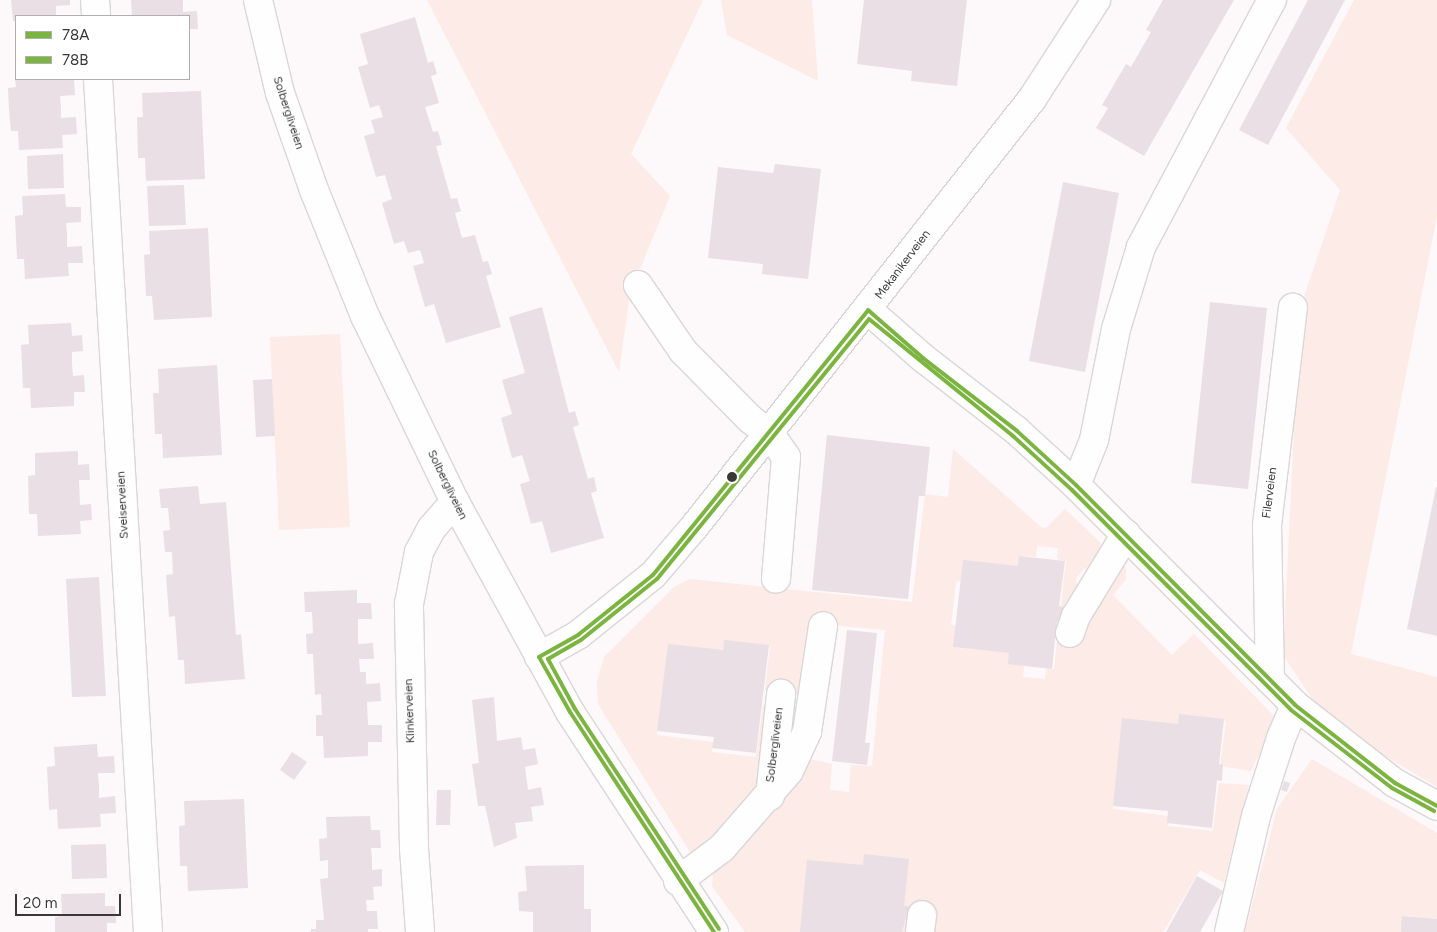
<!DOCTYPE html>
<html>
<head>
<meta charset="utf-8">
<style>
	body { margin:0 }
	#map { position:relative; width:1437px; height:932px; overflow:hidden; background:#fdf8f9; font-family:Figtree,sans-serif }
	div>[style] { position:absolute }
	[style*='--x'] { left:calc(var(--x)*1px); top:calc(var(--y)*1px); width:calc(var(--w)*1px); rotate:calc(var(--a)*1deg) }
	.green>* { inset:0; background:#fcebe6 }
	.building>* { inset:0; background:#eadfe4 }
	.roads { filter:drop-shadow(1px 0 #dad6d7) drop-shadow(-1px 0 #dad6d7) drop-shadow(0 1px #dad6d7) drop-shadow(0 -1px #dad6d7) }
	.minor>* { height:28px; margin:-14px; padding:0 14px; transform-origin:14px; border-radius:14px; background:#fffefe }
	.bus-1>* { height:4px; margin:-2px; padding:0 2px; transform-origin:2px; border-radius:2px; background:#7bb540 }
	.bus-2>* { height:4px; margin:-2px; padding:0 2px; transform-origin:2px; border-radius:2px; background:#7bb540 }
	.dots>* { width:14px; height:14px; translate:-50% -50%; box-sizing:border-box; border:2px solid #fff; border-radius:50% }
	span { translate:-50% -50%; white-space:nowrap; text-align:center; line-height:1.15; -webkit-text-stroke:5px #fff; paint-order:stroke }
	.street-label { font-size:12px; color:#3a3737 }
	.legend { position:absolute; left:15px; top:15px; width:175px; height:65px; box-sizing:border-box; background:#fff; border:1px solid #b0afaf; margin:0; padding:6px 9px; list-style:none; font-size:15px; color:#3a3737 }
	.legend li { display:flex; align-items:center; gap:10px; height:25px }
	.legend b { width:25px; border:1px solid #b0afaf }
	.scale { position:absolute; left:15px; top:894px; width:106px; height:22px; box-sizing:border-box; border:2px solid #3a3737; border-top:0; padding-left:6px; font-size:15px; line-height:18px; white-space:nowrap; color:#3a3737; -webkit-text-stroke:4px #fff; paint-order:stroke }
</style>
</head>
<body>
<div id="map">
	<div class="green">
		<i style="clip-path:polygon(427px 0,703px 0,631px 154px,670px 196px,630px 293px,619px 372px)"></i>
		<i style="clip-path:polygon(721px 0,812px 0,818px 81px,727px 35px)"></i>
		<i style="clip-path:polygon(1354px 0,1437px 0,1437px 216px,1351px 654px,1437px 677px,1437px 787px,1327px 721px,1283px 655px,1300px 309px,1340px 190px,1286px 128px)"></i>
		<i style="clip-path:polygon(340px 334px,350px 527px,279px 530px,270px 337px)"></i>
		<i style="clip-path:polygon(953px 449px,1041px 527px,1046px 528px,1065px 509px,1101px 543px,1100px 560px,1094px 572px,1084px 568px,1076px 579px,1077px 585px,1083px 589px,1078px 599px,1060px 613px,1066px 561px,1057px 559px,1058px 548px,1037px 546px,1036px 557px,1023px 556px,1021px 568px,956px 582px,951px 625px,959px 626px,957px 648px,1011px 653px,1024px 665px,1023px 677px,1045px 679px,1046px 669px,1054px 669px,1059px 624px,1114px 573px,1126px 566px,1126px 579px,1113px 595px,1172px 655px,1194px 634px,1274px 716px,1275px 722px,1251px 771px,1220px 766px,1226px 721px,1179px 716px,1178px 726px,1123px 720px,1113px 809px,1169px 816px,1168px 826px,1213px 831px,1219px 783px,1249px 785px,1224px 883px,1200px 870px,1163px 932px,745px 932px,712px 886px,713px 872px,810px 759px,832px 764px,830px 790px,849px 792px,851px 765px,872px 766px,885px 630px,808px 623px,799px 695px,765px 690px,770px 647px,724px 641px,722px 653px,668px 647px,657px 735px,713px 742px,712px 752px,756px 757px,763px 706px,771px 707px,767px 756px,749px 804px,695px 860px,598px 704px,597px 681px,604px 657px,674px 587px,690px 579px,912px 602px,925px 494px,948px 497px)"></i>
		<i style="clip-path:polygon(1312px 759px,1437px 833px,1437px 919px,1403px 916px,1401px 932px,1245px 932px,1277px 809px)"></i>
	</div>
	<div class="building">
		<i style="clip-path:polygon(11px 0,70px 0,70px 5px,56px 6px,56px 16px,16px 16px,16px 21px,13px 21px)"></i>
		<i style="clip-path:polygon(131px 0,183px 0,183px 12px,197px 11px,198px 29px,189px 29px,189px 16px,132px 16px)"></i>
		<i style="clip-path:polygon(864px 0,967px 0,957px 86px,911px 81px,912px 71px,857px 64px)"></i>
		<i style="clip-path:polygon(1163px 0,1234px 0,1144px 156px,1096px 128px,1108px 108px,1102px 105px,1126px 64px,1131px 67px,1151px 32px,1146px 30px)"></i>
		<i style="clip-path:polygon(1308px 0,1345px 0,1268px 145px,1239px 130px)"></i>
		<i style="clip-path:polygon(415px 17px,428px 63px,433px 61px,437px 74px,431px 76px,439px 103px,425px 107px,433px 132px,438px 131px,442px 145px,436px 146px,451px 199px,457px 198px,461px 211px,455px 213px,462px 238px,475px 235px,483px 262px,488px 261px,492px 274px,486px 276px,501px 327px,446px 343px,434px 304px,425px 307px,413px 266px,424px 263px,420px 250px,408px 253px,404px 241px,394px 244px,382px 203px,392px 199px,385px 175px,376px 177px,364px 136px,375px 133px,371px 120px,383px 117px,379px 105px,370px 108px,358px 67px,368px 64px,360px 34px)"></i>
		<i style="clip-path:polygon(15px 79px,74px 79px,75px 95px,60px 96px,61px 107px,61px 118px,76px 117px,77px 134px,62px 135px,63px 148px,19px 150px,18px 131px,11px 131px,9px 110px,8px 88px,16px 87px)"></i>
		<i style="clip-path:polygon(201px 91px,205px 179px,146px 181px,145px 158px,138px 158px,137px 117px,143px 117px,142px 93px)"></i>
		<i style="clip-path:polygon(63px 154px,64px 188px,28px 189px,27px 156px)"></i>
		<i style="clip-path:polygon(775px 164px,821px 169px,808px 279px,762px 274px,763px 264px,708px 258px,718px 167px,773px 173px)"></i>
		<i style="clip-path:polygon(1063px 182px,1119px 193px,1085px 372px,1029px 361px)"></i>
		<i style="clip-path:polygon(184px 185px,186px 225px,149px 226px,147px 186px)"></i>
		<i style="clip-path:polygon(65px 194px,66px 207px,81px 207px,81px 222px,66px 223px,67px 235px,67px 247px,82px 246px,83px 263px,68px 263px,69px 276px,25px 279px,24px 259px,17px 259px,15px 216px,23px 215px,22px 196px)"></i>
		<i style="clip-path:polygon(208px 228px,212px 317px,154px 320px,152px 296px,146px 296px,144px 255px,150px 254px,149px 231px)"></i>
		<i style="clip-path:polygon(1210px 302px,1267px 308px,1248px 489px,1191px 483px)"></i>
		<i style="clip-path:polygon(542px 307px,569px 413px,575px 411px,579px 425px,573px 427px,588px 479px,594px 477px,597px 491px,591px 493px,604px 538px,551px 553px,542px 521px,531px 524px,520px 484px,530px 481px,522px 455px,512px 458px,501px 418px,512px 414px,502px 380px,525px 373px,509px 317px)"></i>
		<i style="clip-path:polygon(71px 323px,72px 336px,82px 335px,83px 351px,72px 352px,72px 364px,73px 376px,84px 375px,85px 392px,74px 392px,74px 406px,31px 408px,30px 388px,23px 388px,21px 345px,29px 344px,28px 325px)"></i>
		<i style="clip-path:polygon(217px 365px,222px 455px,163px 458px,162px 434px,155px 434px,153px 393px,159px 393px,158px 369px)"></i>
		<i style="clip-path:polygon(272px 379px,275px 436px,256px 437px,253px 380px)"></i>
		<i style="clip-path:polygon(827px 435px,930px 447px,925px 496px,919px 496px,908px 599px,812px 590px)"></i>
		<i style="clip-path:polygon(78px 451px,78px 465px,89px 464px,90px 480px,79px 480px,80px 505px,91px 504px,92px 520px,80px 521px,81px 534px,38px 536px,37px 514px,29px 514px,28px 476px,35px 475px,35px 453px)"></i>
		<i style="clip-path:polygon(198px 486px,200px 504px,226px 502px,236px 635px,241px 634px,245px 679px,185px 684px,184px 660px,178px 660px,175px 616px,169px 617px,166px 575px,173px 574px,172px 552px,165px 552px,164px 542px,163px 531px,170px 530px,168px 508px,161px 508px,159px 489px)"></i>
		<i style="clip-path:polygon(1436px 487px,1437px 487px,1437px 636px,1407px 629px)"></i>
		<i style="clip-path:polygon(1019px 556px,1065px 561px,1059px 606px,1064px 607px,1063px 614px,1062px 622px,1057px 621px,1052px 669px,1008px 664px,1009px 653px,953px 647px,963px 560px,1018px 566px)"></i>
		<i style="clip-path:polygon(99px 577px,106px 696px,72px 697px,66px 579px)"></i>
		<i style="clip-path:polygon(357px 590px,357px 603px,371px 603px,372px 619px,358px 619px,358px 644px,373px 643px,374px 659px,359px 659px,360px 672px,366px 672px,366px 684px,380px 683px,381px 701px,367px 702px,368px 725px,382px 725px,382px 742px,368px 742px,368px 756px,324px 758px,323px 736px,316px 736px,316px 715px,322px 715px,321px 694px,315px 695px,313px 654px,307px 654px,306px 634px,313px 633px,312px 612px,305px 612px,304px 592px)"></i>
		<i style="clip-path:polygon(847px 630px,877px 633px,865px 743px,870px 743px,867px 765px,832px 761px)"></i>
		<i style="clip-path:polygon(724px 640px,769px 645px,756px 753px,712px 748px,714px 737px,657px 731px,668px 644px,723px 650px)"></i>
		<i style="clip-path:polygon(494px 697px,497px 741px,521px 737px,523px 750px,535px 748px,538px 764px,525px 767px,528px 790px,541px 787px,544px 805px,531px 807px,533px 821px,515px 823px,517px 838px,494px 847px,485px 806px,478px 806px,472px 764px,479px 763px,472px 700px)"></i>
		<i style="clip-path:polygon(1179px 714px,1224px 719px,1219px 764px,1223px 765px,1222px 781px,1217px 780px,1212px 828px,1167px 823px,1168px 811px,1113px 806px,1122px 718px,1178px 724px)"></i>
		<i style="clip-path:polygon(97px 744px,98px 757px,114px 756px,115px 773px,98px 773px,99px 786px,99px 798px,115px 796px,116px 813px,100px 814px,101px 827px,58px 829px,57px 809px,49px 810px,47px 767px,55px 766px,54px 747px)"></i>
		<i style="clip-path:polygon(292px 752px,307px 762px,294px 780px,280px 770px)"></i>
		<i style="clip-path:polygon(1284px 781px,1290px 783px,1287px 792px,1281px 790px)"></i>
		<i style="clip-path:polygon(437px 790px,451px 790px,450px 825px,436px 825px)"></i>
		<i style="clip-path:polygon(244px 799px,248px 888px,188px 891px,187px 866px,180px 866px,179px 826px,185px 825px,184px 801px)"></i>
		<i style="clip-path:polygon(370px 816px,371px 830px,380px 830px,381px 848px,371px 848px,372px 858px,372px 870px,382px 869px,382px 886px,373px 887px,374px 900px,366px 900px,367px 911px,377px 911px,378px 929px,368px 929px,368px 932px,311px 932px,311px 929px,316px 929px,316px 920px,324px 920px,320px 879px,328px 878px,328px 860px,320px 861px,319px 839px,327px 838px,326px 817px)"></i>
		<i style="clip-path:polygon(106px 844px,107px 878px,72px 879px,71px 845px)"></i>
		<i style="clip-path:polygon(864px 854px,909px 859px,904px 906px,909px 906px,902px 932px,800px 932px,807px 860px,863px 865px)"></i>
		<i style="clip-path:polygon(584px 865px,584px 909px,591px 909px,591px 932px,533px 932px,533px 912px,519px 911px,518px 892px,527px 891px,525px 866px)"></i>
		<i style="clip-path:polygon(1197px 876px,1223px 891px,1200px 932px,1166px 932px)"></i>
		<i style="clip-path:polygon(105px 893px,105px 906px,115px 906px,116px 923px,107px 923px,107px 932px,55px 932px,55px 917px,62px 916px,61px 894px)"></i>
		<i style="clip-path:polygon(1402px 916px,1437px 919px,1437px 932px,1401px 932px)"></i>
	</div>
	<div class="roads">
		<div class="minor">
			<i style="--x:95;--y:0;--w:16;--a:86"></i>
			<i style="--x:258;--y:0;--w:96;--a:76.7"></i>
			<i style="--x:280;--y:93;--w:103;--a:70.7"></i>
			<i style="--x:314;--y:190;--w:136;--a:68"></i>
			<i style="--x:365;--y:316;--w:207;--a:64.2"></i>
			<i style="--x:455;--y:502;--w:239;--a:61.3"></i>
			<i style="--x:570;--y:712;--w:263;--a:56.8"></i>
			<i style="--x:98;--y:79;--w:854;--a:86.65"></i>
			<i style="--x:638;--y:285;--w:80;--a:55.7"></i>
			<i style="--x:683;--y:351;--w:95;--a:45.4"></i>
			<i style="--x:750;--y:419;--w:25;--a:37"></i>
			<i style="--x:770;--y:434;--w:28;--a:55"></i>
			<i style="--x:786;--y:457;--w:122;--a:94.7"></i>
			<i style="--x:868;--y:310;--w:73;--a:41.1"></i>
			<i style="--x:923;--y:358;--w:119;--a:37.8"></i>
			<i style="--x:1017;--y:431;--w:80;--a:42.5"></i>
			<i style="--x:1076;--y:485;--w:310;--a:45.1"></i>
			<i style="--x:1295;--y:705;--w:127;--a:38"></i>
			<i style="--x:1395;--y:783;--w:48;--a:28.7"></i>
			<i style="--x:1076;--y:485;--w:48;--a:-68.2"></i>
			<i style="--x:1094;--y:440;--w:113;--a:-78.8"></i>
			<i style="--x:1116;--y:329;--w:86;--a:-73"></i>
			<i style="--x:1141;--y:247;--w:280;--a:-62.1"></i>
			<i style="--x:1070;--y:633;--w:18;--a:-71"></i>
			<i style="--x:1076;--y:616;--w:96;--a:-58.6"></i>
			<i style="--x:539;--y:657;--w:45;--a:-29.4"></i>
			<i style="--x:578;--y:635;--w:96;--a:-38.7"></i>
			<i style="--x:653;--y:575;--w:65;--a:-49.4"></i>
			<i style="--x:695;--y:526;--w:544;--a:-51.72"></i>
			<i style="--x:1032;--y:99;--w:118;--a:-57.1"></i>
			<i style="--x:1270;--y:680;--w:155;--a:-91.1"></i>
			<i style="--x:1267;--y:525;--w:219;--a:-83.2"></i>
			<i style="--x:770;--y:796;--w:103;--a:-83.8"></i>
			<i style="--x:678;--y:881;--w:55;--a:-36.9"></i>
			<i style="--x:722;--y:848;--w:102;--a:-49"></i>
			<i style="--x:789;--y:771;--w:43;--a:-65.2"></i>
			<i style="--x:807;--y:732;--w:107;--a:-81.4"></i>
			<i style="--x:420;--y:932;--w:84;--a:-94.1"></i>
			<i style="--x:414;--y:848;--w:244;--a:-91.2"></i>
			<i style="--x:409;--y:604;--w:53;--a:-79.1"></i>
			<i style="--x:419;--y:552;--w:27;--a:-62"></i>
			<i style="--x:432;--y:528;--w:35;--a:-49"></i>
			<i style="--x:920;--y:932;--w:17;--a:-83"></i>
			<i style="--x:1229;--y:932;--w:119;--a:-76.9"></i>
			<i style="--x:1256;--y:816;--w:82;--a:-72.2"></i>
			<i style="--x:1281;--y:738;--w:36;--a:-67"></i>
		</div>
	</div>
	<div class="bus-1">
		<i style="--x:714;--y:932;--w:263;--a:-123.2"></i>
		<i style="--x:570;--y:712;--w:63;--a:-119.4"></i>
		<i style="--x:539;--y:657;--w:45;--a:-29.4"></i>
		<i style="--x:578;--y:635;--w:96;--a:-38.7"></i>
		<i style="--x:653;--y:575;--w:341;--a:-50.9"></i>
		<i style="--x:868;--y:310;--w:73;--a:41.1"></i>
		<i style="--x:923;--y:358;--w:119;--a:37.8"></i>
		<i style="--x:1017;--y:431;--w:80;--a:42.5"></i>
		<i style="--x:1076;--y:485;--w:310;--a:45.1"></i>
		<i style="--x:1295;--y:705;--w:127;--a:38"></i>
		<i style="--x:1395;--y:783;--w:48;--a:28.7"></i>
	</div>
	<div class="bus-2">
		<i style="--x:719;--y:929;--w:263;--a:-123.2"></i>
		<i style="--x:575;--y:709;--w:57;--a:-118.4"></i>
		<i style="--x:548;--y:659;--w:38;--a:-30"></i>
		<i style="--x:581;--y:640;--w:97;--a:-38.8"></i>
		<i style="--x:657;--y:579;--w:335;--a:-50.8"></i>
		<i style="--x:869;--y:319;--w:186;--a:39.1"></i>
		<i style="--x:1013;--y:436;--w:80;--a:42.5"></i>
		<i style="--x:1072;--y:490;--w:310;--a:45.1"></i>
		<i style="--x:1291;--y:710;--w:128;--a:37.7"></i>
		<i style="--x:1392;--y:788;--w:48;--a:28.7"></i>
	</div>
	<div class="dots">
		<i style="left:732px;top:477px;background:#3a3737"></i>
	</div>
	<div class="street-label">
		<span style="left:288px;top:113px;rotate:72deg">Solbergliveien</span>
		<span style="left:903px;top:265px;rotate:-53deg">Mekanikerveien</span>
		<span style="left:447px;top:485px;rotate:64deg">Solbergliveien</span>
		<span style="left:1270px;top:493px;rotate:-83deg">Filerveien</span>
		<span style="left:123px;top:505px;rotate:-93deg">Sveiserveien</span>
		<span style="left:410px;top:711px;rotate:-92deg">Klinkerveien</span>
		<span style="left:775px;top:745px;rotate:-83deg">Solbergliveien</span>
	</div>
	<ul class="legend">
	<li><b style="height:6px;background:#7bb540"></b>78A</li>
	<li><b style="height:6px;background:#7bb540"></b>78B</li>
	</ul>
	<div class="scale">20 m</div>
</div>
</body>
</html>
